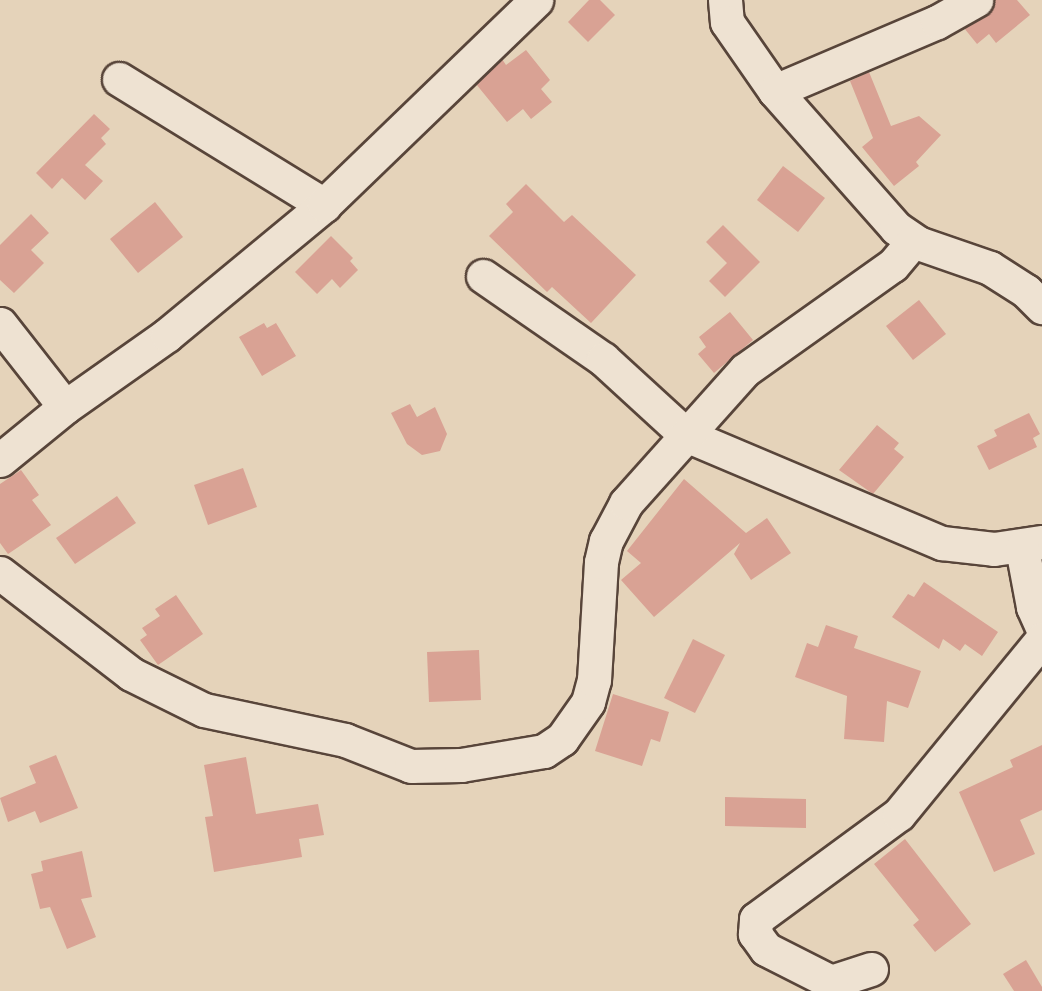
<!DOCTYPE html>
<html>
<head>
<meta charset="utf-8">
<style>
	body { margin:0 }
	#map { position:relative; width:1042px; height:991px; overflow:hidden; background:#e5d3ba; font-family:"EB Garamond",serif }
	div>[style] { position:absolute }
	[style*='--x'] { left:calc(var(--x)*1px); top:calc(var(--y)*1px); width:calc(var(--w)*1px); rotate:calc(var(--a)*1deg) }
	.building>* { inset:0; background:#d9a294 }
	.roads { filter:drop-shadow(2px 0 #58453a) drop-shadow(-2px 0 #58453a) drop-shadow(0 2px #58453a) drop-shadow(0 -2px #58453a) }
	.street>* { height:33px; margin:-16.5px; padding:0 16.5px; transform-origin:16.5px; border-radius:16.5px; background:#eee2d2 }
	span { translate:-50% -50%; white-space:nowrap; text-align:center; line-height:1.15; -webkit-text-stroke:4.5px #eee2d2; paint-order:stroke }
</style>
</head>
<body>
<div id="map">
	<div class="building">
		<i style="clip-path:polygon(589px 0,600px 0,615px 15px,588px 42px,568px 22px)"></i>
		<i style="clip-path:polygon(995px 0,1017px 0,1030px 15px,996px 43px,989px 34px,977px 44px,964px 28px,986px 16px)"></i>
		<i style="clip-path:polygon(526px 50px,550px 80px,541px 89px,552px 102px,531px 119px,523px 109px,507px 122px,476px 84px,502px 59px,506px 65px)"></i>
		<i style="clip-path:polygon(869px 72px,891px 126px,919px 116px,941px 135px,916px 162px,919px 166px,894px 186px,862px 147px,873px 138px,850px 81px)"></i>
		<i style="clip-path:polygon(94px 114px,110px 129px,101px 138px,106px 144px,85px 165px,103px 181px,85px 200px,62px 178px,52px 189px,36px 173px)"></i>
		<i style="clip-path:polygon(783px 166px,825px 198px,798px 232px,757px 200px)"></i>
		<i style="clip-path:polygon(526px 184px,564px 222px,572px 215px,636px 275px,591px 323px,552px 287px,547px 292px,489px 236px,513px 212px,506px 204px)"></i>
		<i style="clip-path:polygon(155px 202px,183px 237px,138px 273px,110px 239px)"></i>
		<i style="clip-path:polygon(31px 214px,49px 233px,31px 250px,44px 263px,14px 293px,0 280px,0 245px)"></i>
		<i style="clip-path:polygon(723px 225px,760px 262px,725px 297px,709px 281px,727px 263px,706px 242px)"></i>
		<i style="clip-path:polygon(331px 236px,353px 258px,350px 261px,358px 270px,340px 288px,332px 279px,317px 294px,295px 272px)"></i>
		<i style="clip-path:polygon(919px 300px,946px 334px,913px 360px,886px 326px)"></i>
		<i style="clip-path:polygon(730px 312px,753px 340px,714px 373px,698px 354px,706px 347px,699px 337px)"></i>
		<i style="clip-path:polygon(264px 323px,267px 328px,276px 323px,296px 356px,262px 376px,239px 337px)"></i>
		<i style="clip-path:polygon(410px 404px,417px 417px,435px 407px,447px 434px,440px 451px,422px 455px,407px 444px,391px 413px)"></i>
		<i style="clip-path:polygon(1029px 413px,1040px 434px,1033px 438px,1037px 447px,989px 470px,977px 446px,997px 436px,994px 430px)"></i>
		<i style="clip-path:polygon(877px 425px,899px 443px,894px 449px,904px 457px,873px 494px,839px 470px)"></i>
		<i style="clip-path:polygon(243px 468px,257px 507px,208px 525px,194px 485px)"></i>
		<i style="clip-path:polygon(21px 470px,39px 495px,32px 500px,51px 525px,8px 554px,0 543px,0 484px)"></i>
		<i style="clip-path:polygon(684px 479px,746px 533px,767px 518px,791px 553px,751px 580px,734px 554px,740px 543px,654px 617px,621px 580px,641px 563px,627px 551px)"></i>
		<i style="clip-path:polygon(117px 496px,136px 523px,75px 564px,56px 538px)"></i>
		<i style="clip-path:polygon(924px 582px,998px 632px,982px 656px,965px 644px,960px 651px,943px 639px,939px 649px,892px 617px,908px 594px,914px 597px)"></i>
		<i style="clip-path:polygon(176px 595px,203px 634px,158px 665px,140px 640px,147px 635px,142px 628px,160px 616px,155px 609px)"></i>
		<i style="clip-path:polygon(826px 625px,858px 636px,854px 648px,921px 671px,908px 708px,887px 701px,884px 742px,844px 739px,847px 696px,795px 677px,807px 643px,818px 647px)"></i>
		<i style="clip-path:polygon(693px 639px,725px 655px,695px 713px,664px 698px)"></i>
		<i style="clip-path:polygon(479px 650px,481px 700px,429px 702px,427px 652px)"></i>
		<i style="clip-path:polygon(613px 694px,669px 712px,660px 742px,651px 739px,642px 766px,595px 751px)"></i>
		<i style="clip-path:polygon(1042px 745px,1042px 810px,1020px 820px,1035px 854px,994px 872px,959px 792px,1013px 767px,1010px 760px)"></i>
		<i style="clip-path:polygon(56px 755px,78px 808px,40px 823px,35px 811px,8px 822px,0 798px,36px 783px,29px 766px)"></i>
		<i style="clip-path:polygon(246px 757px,256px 814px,318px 804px,324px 835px,299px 839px,302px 857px,214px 872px,205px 817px,213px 816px,204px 765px)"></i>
		<i style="clip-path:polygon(725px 797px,806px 799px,806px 828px,725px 826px)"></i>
		<i style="clip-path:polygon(905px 839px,971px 924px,935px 952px,913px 925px,919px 920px,874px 864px)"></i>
		<i style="clip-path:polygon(82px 851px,92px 897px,81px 899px,96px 937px,67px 949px,50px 907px,40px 909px,31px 874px,43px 871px,41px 861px)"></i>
		<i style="clip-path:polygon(1026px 960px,1042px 987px,1042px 991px,1014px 991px,1003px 974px)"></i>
	</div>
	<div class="roads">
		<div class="street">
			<i style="--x:725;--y:0;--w:22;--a:85"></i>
			<i style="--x:727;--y:22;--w:84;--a:55.2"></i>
			<i style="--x:775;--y:91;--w:183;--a:48.5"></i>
			<i style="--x:896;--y:228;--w:27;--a:34"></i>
			<i style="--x:918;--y:243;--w:76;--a:19.1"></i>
			<i style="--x:990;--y:268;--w:43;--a:32.6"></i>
			<i style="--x:1026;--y:291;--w:23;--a:45"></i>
			<i style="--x:119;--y:79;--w:241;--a:31.6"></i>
			<i style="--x:775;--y:91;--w:176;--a:-23.1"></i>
			<i style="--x:937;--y:22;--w:45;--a:-29.4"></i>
			<i style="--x:483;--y:276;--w:146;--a:34.7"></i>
			<i style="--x:603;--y:359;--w:113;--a:42.5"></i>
			<i style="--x:686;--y:435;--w:278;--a:22.9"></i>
			<i style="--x:942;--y:543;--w:52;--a:6.6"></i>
			<i style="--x:994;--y:549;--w:49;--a:-8.3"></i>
			<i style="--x:0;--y:324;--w:105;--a:51.9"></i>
			<i style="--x:0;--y:460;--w:84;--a:-39.2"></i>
			<i style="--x:65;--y:407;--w:125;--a:-35.2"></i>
			<i style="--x:167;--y:335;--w:204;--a:-39.6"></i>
			<i style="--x:324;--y:205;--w:295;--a:-44"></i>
			<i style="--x:1022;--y:548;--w:60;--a:79.4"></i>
			<i style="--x:1033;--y:607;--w:22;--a:66"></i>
			<i style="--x:0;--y:573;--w:165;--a:37.6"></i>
			<i style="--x:131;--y:674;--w:81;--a:26.3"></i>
			<i style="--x:204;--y:710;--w:144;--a:12"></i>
			<i style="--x:345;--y:740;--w:71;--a:21.5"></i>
			<i style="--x:411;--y:766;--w:50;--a:-1.1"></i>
			<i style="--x:461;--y:765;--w:84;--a:-9.6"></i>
			<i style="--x:544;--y:751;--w:22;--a:-34"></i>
			<i style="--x:562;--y:739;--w:45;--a:-54.9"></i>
			<i style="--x:588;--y:702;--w:23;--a:-75"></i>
			<i style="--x:594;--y:680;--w:118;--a:-86.6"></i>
			<i style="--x:601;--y:562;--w:22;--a:-77"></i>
			<i style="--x:606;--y:541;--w:43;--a:-62.2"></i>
			<i style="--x:626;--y:503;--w:178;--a:-48.2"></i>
			<i style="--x:745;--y:370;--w:181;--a:-35.4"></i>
			<i style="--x:893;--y:265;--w:31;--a:-50"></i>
			<i style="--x:871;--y:969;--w:42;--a:162"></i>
			<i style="--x:831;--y:982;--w:73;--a:-153.1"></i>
			<i style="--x:766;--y:949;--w:19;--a:-126"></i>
			<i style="--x:755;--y:934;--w:15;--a:-86"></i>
			<i style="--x:756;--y:919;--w:177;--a:-36.3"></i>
			<i style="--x:899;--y:814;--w:226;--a:-50.7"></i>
		</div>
	</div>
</div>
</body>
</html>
